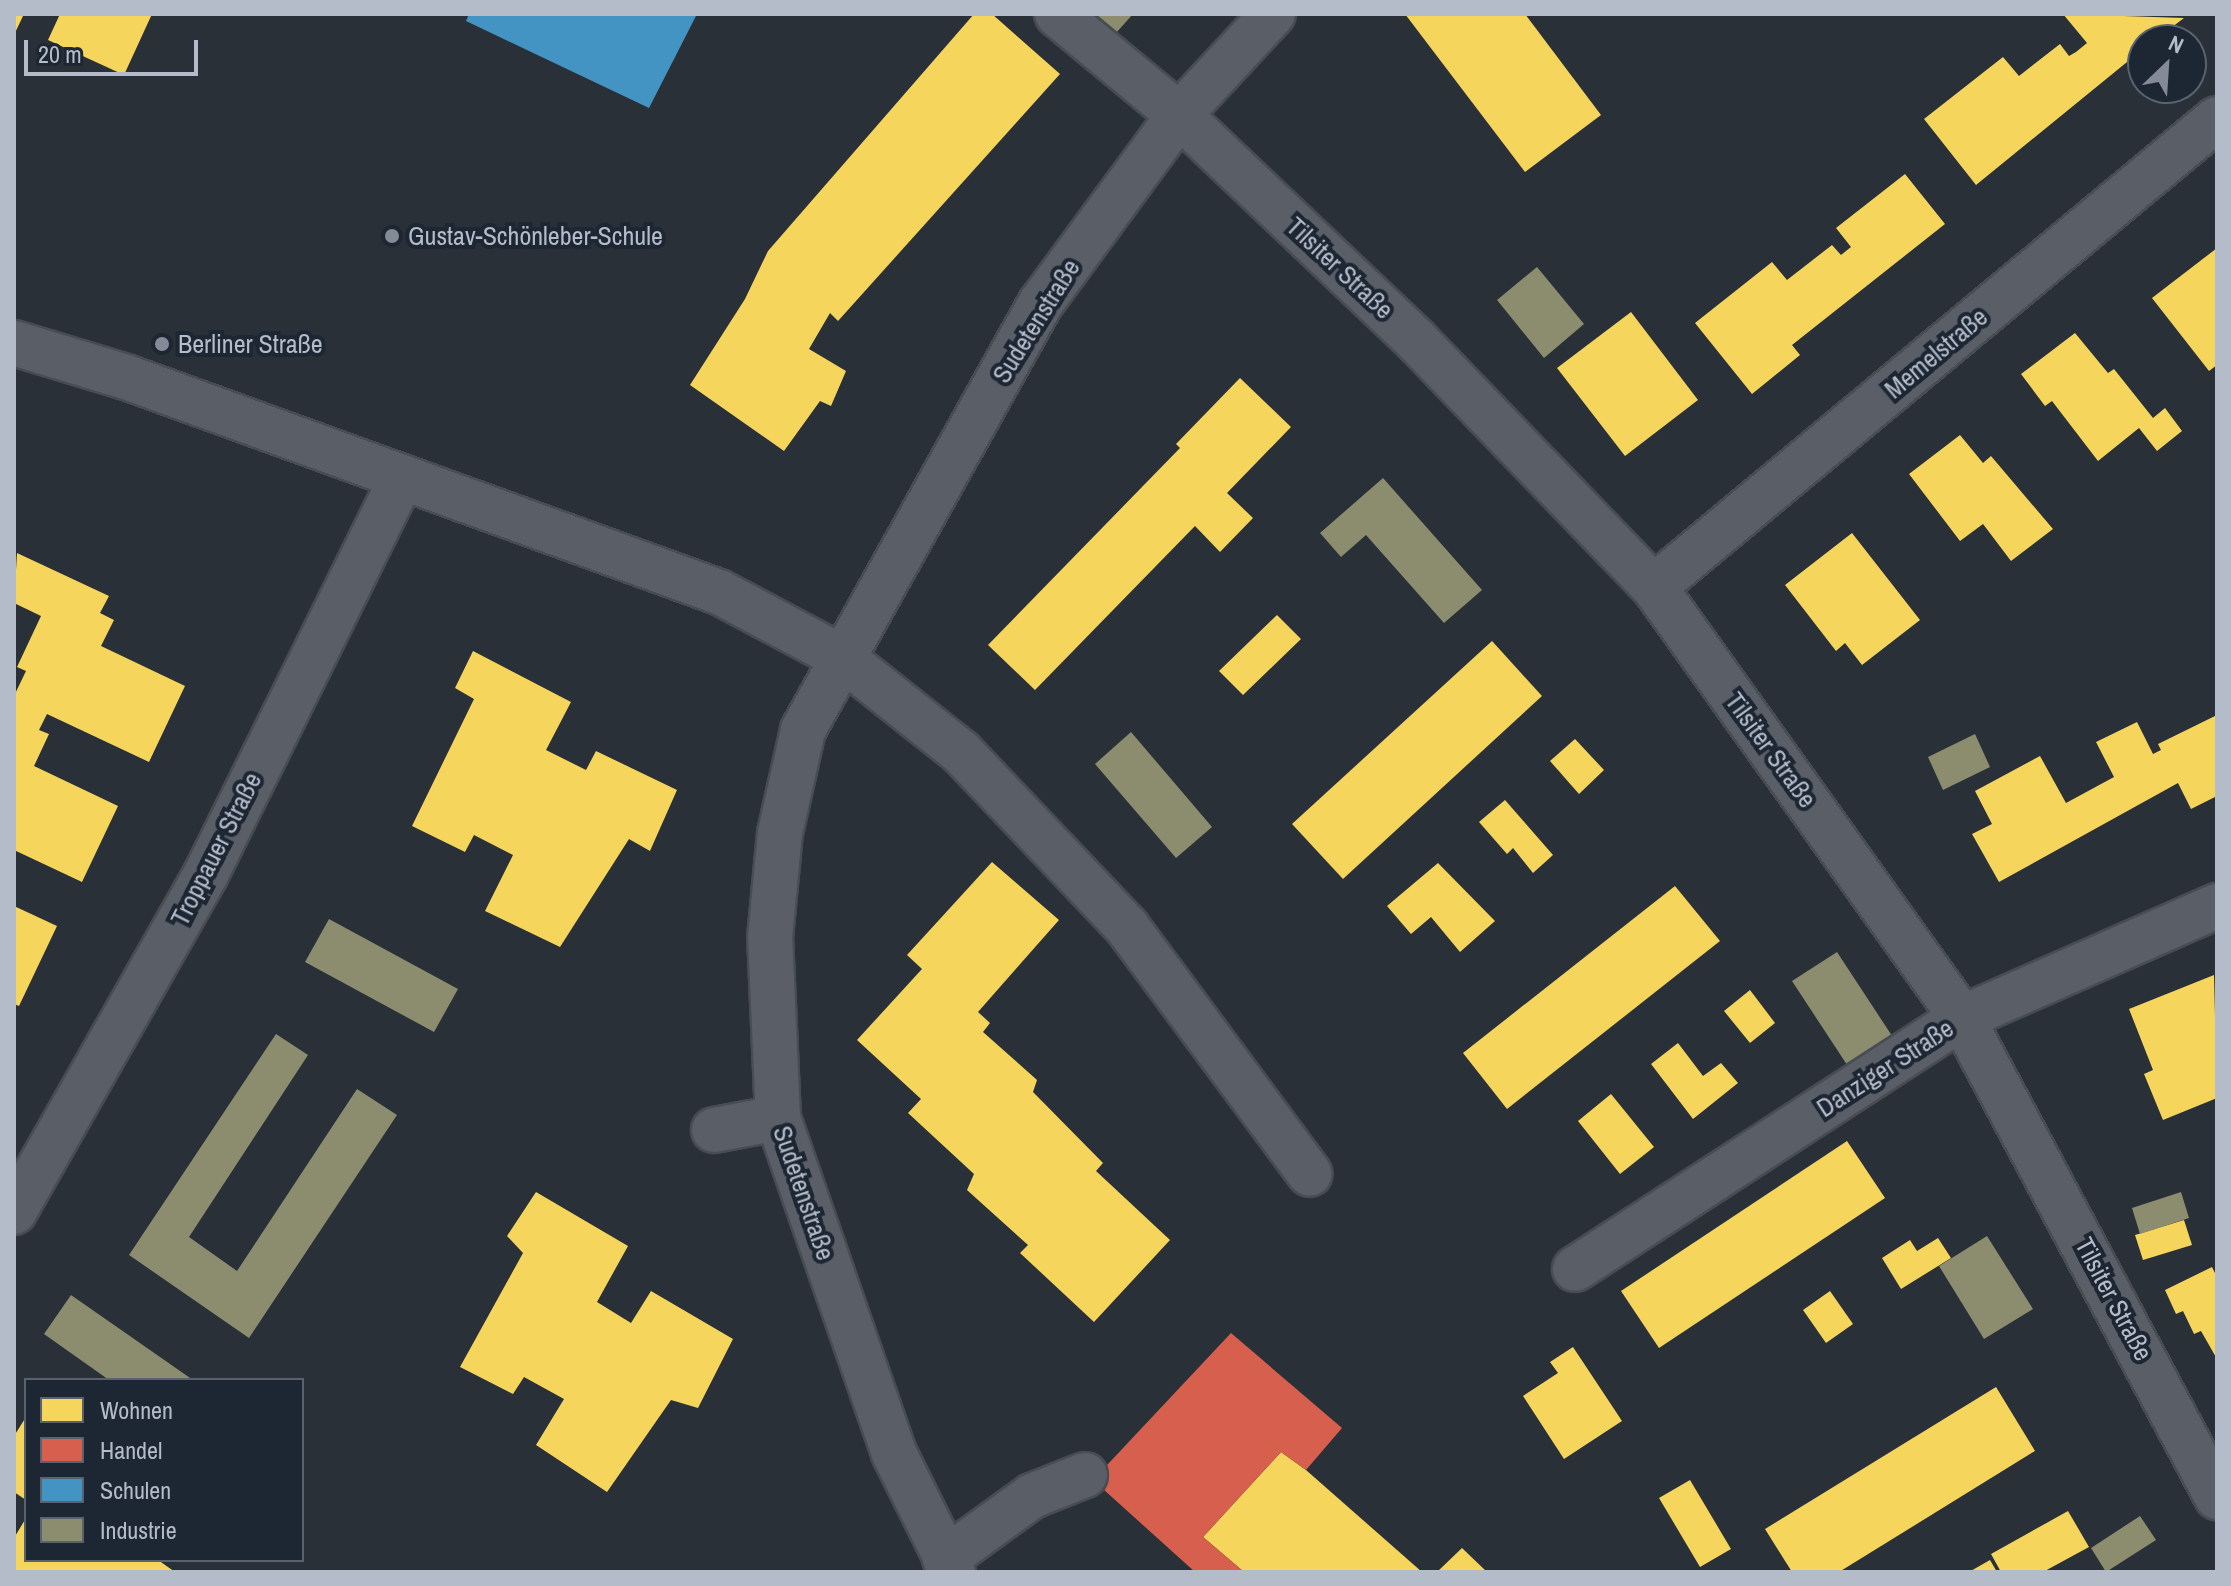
<!DOCTYPE html>
<html>
<head>
<meta charset="utf-8">
<style>
	body { margin:0 }
	#map { position:relative; width:2231px; height:1586px; overflow:hidden; background:#2a3038; font-family:"Archivo Narrow",sans-serif }
	div>[style] { position:absolute }
	[style*='--x'] { left:calc(var(--x)*1px); top:calc(var(--y)*1px); width:calc(var(--w)*1px); rotate:calc(var(--a)*1deg) }
	.homes>* { inset:0; background:#f6d55c }
	.shops>* { inset:0; background:#d6604d }
	.schools>* { inset:0; background:#4393c3 }
	.industry>* { inset:0; background:#8c8c6e }
	.roads { filter:drop-shadow(2px 0 #484c53) drop-shadow(-2px 0 #484c53) drop-shadow(0 2px #484c53) drop-shadow(0 -2px #484c53) }
	.minor>* { height:44px; margin:-22px; padding:0 22px; transform-origin:22px; border-radius:22px; background:#5a5e66 }
	.dots>* { width:22px; height:22px; translate:-50% -50%; box-sizing:border-box; border:4px solid #1d2633; border-radius:50% }
	span { translate:-50% -50%; white-space:nowrap; text-align:center; line-height:1.15; -webkit-text-stroke:8px #1d2633; paint-order:stroke }
	.poi-label { font-size:26px; color:#b4bcc9 }
	.left { translate:0 -50%; text-align:left }
	.street-label { font-size:26px; color:#b4bcc9 }
	.frame { position:absolute; inset:0; border:16px solid #b4bcc9; pointer-events:none }
	.legend { position:absolute; left:24px; top:1378px; width:280px; height:184px; box-sizing:border-box; background:#1d2633; border:2px solid #59626f; margin:0; padding:10px 14px; list-style:none; font-size:24px; color:#b4bcc9 }
	.legend li { display:flex; align-items:center; gap:16px; height:40px }
	.legend b { width:40px; border:2px solid #59626f }
	.north { position:absolute; left:2127px; top:24px; width:80px; height:80px; box-sizing:border-box; background:#1d2633; border:2px solid #59626f; border-radius:50%; rotate:25deg; font-size:22px; font-weight:700; line-height:32px; text-align:center; color:#b4bcc9 }
	.north::after { content:''; display:block; margin:auto; width:28px; height:36px; background:#848b96; clip-path:polygon(50% 0,100% 100%,50% 72%,0 100%) }
	.scale { position:absolute; left:24px; top:40px; width:174px; height:36px; box-sizing:border-box; border:4px solid #b4bcc9; border-top:0; padding-left:10px; font-size:24px; line-height:28px; white-space:nowrap; color:#b4bcc9; -webkit-text-stroke:6px #1d2633; paint-order:stroke }
</style>
</head>
<body>
<div id="map">
	<div class="homes">
		<i style="clip-path:polygon(14px 14px,23px 16px,14px 35px)"></i>
		<i style="clip-path:polygon(60px 14px,152px 14px,124px 75px,48px 40px)"></i>
		<i style="clip-path:polygon(974px 14px,992px 14px,1060px 74px,838px 321px,830px 313px,809px 349px,846px 371px,831px 406px,820px 401px,784px 451px,690px 385px,745px 299px,768px 251px)"></i>
		<i style="clip-path:polygon(1405px 14px,1525px 14px,1601px 115px,1525px 172px)"></i>
		<i style="clip-path:polygon(2063px 14px,2184px 18px,2155px 40px,2143px 40px,2143px 49px,1976px 185px,1924px 119px,2003px 57px,2019px 76px,2060px 44px,2069px 56px,2076px 52px,2087px 43px)"></i>
		<i style="clip-path:polygon(1905px 174px,1945px 224px,1792px 345px,1800px 355px,1752px 394px,1695px 323px,1772px 262px,1787px 280px,1832px 245px,1841px 255px,1851px 247px,1836px 228px)"></i>
		<i style="clip-path:polygon(2217px 248px,2217px 365px,2209px 371px,2152px 298px)"></i>
		<i style="clip-path:polygon(1631px 312px,1698px 400px,1625px 456px,1557px 368px)"></i>
		<i style="clip-path:polygon(2075px 333px,2108px 373px,2114px 369px,2153px 418px,2165px 408px,2182px 431px,2157px 451px,2139px 428px,2098px 461px,2052px 401px,2045px 406px,2021px 374px)"></i>
		<i style="clip-path:polygon(1240px 378px,1291px 427px,1227px 493px,1253px 518px,1220px 552px,1195px 526px,1035px 690px,988px 645px,1180px 448px,1176px 444px)"></i>
		<i style="clip-path:polygon(1960px 435px,1983px 463px,1991px 456px,2053px 529px,2011px 561px,1983px 524px,1960px 541px,1909px 474px)"></i>
		<i style="clip-path:polygon(1852px 533px,1920px 620px,1862px 665px,1845px 643px,1836px 651px,1785px 585px)"></i>
		<i style="clip-path:polygon(17px 553px,109px 596px,100px 613px,114px 620px,101px 646px,185px 686px,149px 762px,47px 714px,39px 730px,49px 734px,34px 766px,118px 806px,82px 882px,14px 850px,14px 696px,26px 671px,17px 667px,41px 616px,14px 603px)"></i>
		<i style="clip-path:polygon(1277px 615px,1301px 639px,1243px 695px,1219px 671px)"></i>
		<i style="clip-path:polygon(1492px 641px,1542px 696px,1343px 879px,1292px 824px)"></i>
		<i style="clip-path:polygon(473px 651px,571px 702px,546px 750px,586px 770px,596px 751px,677px 790px,650px 851px,629px 839px,560px 947px,485px 911px,513px 855px,474px 835px,465px 852px,412px 826px,474px 699px,455px 688px)"></i>
		<i style="clip-path:polygon(2217px 715px,2217px 796px,2191px 809px,2178px 783px,1999px 882px,1972px 834px,1992px 824px,1975px 791px,2040px 756px,2066px 803px,2114px 777px,2096px 742px,2137px 722px,2153px 754px,2161px 750px,2158px 744px)"></i>
		<i style="clip-path:polygon(1575px 739px,1604px 770px,1579px 794px,1550px 761px)"></i>
		<i style="clip-path:polygon(1505px 800px,1553px 855px,1533px 873px,1513px 848px,1507px 854px,1479px 822px)"></i>
		<i style="clip-path:polygon(992px 862px,1059px 920px,978px 1012px,990px 1023px,983px 1032px,1037px 1080px,1033px 1092px,1103px 1163px,1096px 1171px,1170px 1240px,1094px 1322px,1020px 1253px,1028px 1245px,967px 1190px,974px 1174px,908px 1113px,921px 1099px,857px 1040px,922px 969px,907px 955px)"></i>
		<i style="clip-path:polygon(1438px 863px,1495px 921px,1460px 952px,1431px 917px,1411px 934px,1387px 906px)"></i>
		<i style="clip-path:polygon(1675px 886px,1720px 941px,1507px 1109px,1463px 1053px)"></i>
		<i style="clip-path:polygon(14px 906px,57px 926px,19px 1006px,14px 1004px)"></i>
		<i style="clip-path:polygon(2214px 975px,2217px 1098px,2163px 1120px,2144px 1074px,2153px 1070px,2129px 1009px)"></i>
		<i style="clip-path:polygon(1750px 990px,1775px 1023px,1750px 1043px,1724px 1011px)"></i>
		<i style="clip-path:polygon(1678px 1043px,1703px 1076px,1721px 1063px,1738px 1083px,1693px 1119px,1651px 1064px)"></i>
		<i style="clip-path:polygon(1611px 1094px,1654px 1147px,1620px 1174px,1578px 1121px)"></i>
		<i style="clip-path:polygon(1847px 1141px,1885px 1198px,1659px 1348px,1621px 1291px)"></i>
		<i style="clip-path:polygon(536px 1192px,628px 1246px,597px 1302px,631px 1323px,651px 1291px,733px 1339px,698px 1408px,671px 1400px,607px 1492px,536px 1445px,564px 1399px,524px 1377px,513px 1394px,460px 1367px,523px 1253px,507px 1236px)"></i>
		<i style="clip-path:polygon(2184px 1220px,2192px 1245px,2143px 1260px,2135px 1235px)"></i>
		<i style="clip-path:polygon(1938px 1238px,1951px 1258px,1901px 1289px,1882px 1258px,1910px 1240px,1917px 1251px)"></i>
		<i style="clip-path:polygon(2212px 1267px,2217px 1277px,2217px 1359px,2201px 1331px,2194px 1334px,2183px 1311px,2176px 1314px,2165px 1290px)"></i>
		<i style="clip-path:polygon(1830px 1291px,1853px 1324px,1826px 1343px,1803px 1310px)"></i>
		<i style="clip-path:polygon(1573px 1347px,1622px 1421px,1564px 1459px,1523px 1396px,1558px 1373px,1550px 1362px)"></i>
		<i style="clip-path:polygon(1996px 1387px,2035px 1451px,1839px 1572px,1792px 1572px,1765px 1529px)"></i>
		<i style="clip-path:polygon(26px 1417px,26px 1500px,14px 1492px,14px 1436px)"></i>
		<i style="clip-path:polygon(1281px 1452px,1306px 1470px,1422px 1572px,1244px 1572px,1203px 1537px)"></i>
		<i style="clip-path:polygon(1690px 1480px,1731px 1549px,1700px 1567px,1659px 1498px)"></i>
		<i style="clip-path:polygon(2068px 1511px,2089px 1547px,2043px 1572px,2001px 1572px,1991px 1554px)"></i>
		<i style="clip-path:polygon(26px 1518px,26px 1560px,158px 1560px,175px 1572px,14px 1572px,14px 1538px)"></i>
		<i style="clip-path:polygon(1462px 1548px,1487px 1572px,1437px 1572px)"></i>
		<i style="clip-path:polygon(1990px 1560px,1997px 1572px,1969px 1572px)"></i>
	</div>
	<div class="shops">
		<i style="clip-path:polygon(1231px 1333px,1342px 1428px,1306px 1470px,1281px 1452px,1203px 1537px,1244px 1572px,1195px 1572px,1093px 1480px)"></i>
	</div>
	<div class="schools">
		<i style="clip-path:polygon(469px 14px,697px 14px,649px 108px,466px 21px)"></i>
	</div>
	<div class="industry">
		<i style="clip-path:polygon(1095px 14px,1133px 14px,1116px 33px)"></i>
		<i style="clip-path:polygon(1537px 267px,1584px 324px,1544px 358px,1497px 300px)"></i>
		<i style="clip-path:polygon(1383px 478px,1482px 590px,1444px 623px,1366px 535px,1341px 557px,1320px 533px)"></i>
		<i style="clip-path:polygon(1131px 732px,1212px 827px,1176px 858px,1095px 764px)"></i>
		<i style="clip-path:polygon(1975px 734px,1990px 767px,1943px 790px,1928px 757px)"></i>
		<i style="clip-path:polygon(329px 919px,458px 989px,434px 1032px,305px 962px)"></i>
		<i style="clip-path:polygon(1837px 952px,1898px 1045px,1853px 1074px,1792px 981px)"></i>
		<i style="clip-path:polygon(276px 1034px,308px 1055px,189px 1237px,237px 1271px,357px 1089px,397px 1115px,249px 1338px,129px 1255px)"></i>
		<i style="clip-path:polygon(2181px 1192px,2189px 1218px,2140px 1234px,2132px 1208px)"></i>
		<i style="clip-path:polygon(1987px 1236px,2033px 1309px,1984px 1339px,1939px 1266px)"></i>
		<i style="clip-path:polygon(71px 1295px,193px 1380px,109px 1380px,44px 1334px)"></i>
		<i style="clip-path:polygon(2140px 1516px,2156px 1540px,2106px 1572px,2091px 1548px)"></i>
	</div>
	<div class="roads">
		<div class="minor">
			<i style="--x:1057;--y:14;--w:158;--a:39.6"></i>
			<i style="--x:1179;--y:115;--w:328;--a:43.5"></i>
			<i style="--x:1417;--y:341;--w:342;--a:46.1"></i>
			<i style="--x:1654;--y:587;--w:530;--a:54.45"></i>
			<i style="--x:1962;--y:1018;--w:543;--a:61.97"></i>
			<i style="--x:14;--y:343;--w:117;--a:16.9"></i>
			<i style="--x:126;--y:377;--w:631;--a:19.93"></i>
			<i style="--x:719;--y:592;--w:138;--a:28"></i>
			<i style="--x:841;--y:657;--w:153;--a:38.4"></i>
			<i style="--x:961;--y:752;--w:241;--a:46.5"></i>
			<i style="--x:1127;--y:927;--w:307;--a:53.5"></i>
			<i style="--x:1654;--y:587;--w:732;--a:-39.74"></i>
			<i style="--x:714;--y:1130;--w:65;--a:-10.6"></i>
			<i style="--x:14;--y:1212;--w:389;--a:-60.4"></i>
			<i style="--x:206;--y:874;--w:443;--a:-63.7"></i>
			<i style="--x:1575;--y:1269;--w:461;--a:-33"></i>
			<i style="--x:1962;--y:1018;--w:279;--a:-23.7"></i>
			<i style="--x:945;--y:1559;--w:107;--a:-35.9"></i>
			<i style="--x:1032;--y:1496;--w:57;--a:-21.6"></i>
			<i style="--x:953;--y:1572;--w:133;--a:-116.4"></i>
			<i style="--x:894;--y:1453;--w:355;--a:-109.1"></i>
			<i style="--x:778;--y:1118;--w:180;--a:-92.5"></i>
			<i style="--x:770;--y:938;--w:105;--a:-84.6"></i>
			<i style="--x:780;--y:833;--w:106;--a:-77.4"></i>
			<i style="--x:803;--y:730;--w:489;--a:-60.9"></i>
			<i style="--x:1041;--y:303;--w:233;--a:-53.7"></i>
			<i style="--x:1179;--y:115;--w:138;--a:-47.1"></i>
		</div>
	</div>
	<div class="dots">
		<i style="left:392px;top:236px;background:#848b96"></i>
		<i style="left:162px;top:344px;background:#848b96"></i>
	</div>
	<div class="poi-label">
		<span class="left" style="left:408px;top:236px">Gustav-Schönleber-Schule</span>
		<span class="left" style="left:178px;top:344px">Berliner Straße</span>
	</div>
	<div class="street-label">
		<span style="left:1340px;top:268px;rotate:43deg">Tilsiter Straße</span>
		<span style="left:1036px;top:321px;rotate:-58deg">Sudetenstraße</span>
		<span style="left:1936px;top:353px;rotate:-40deg">Memelstraße</span>
		<span style="left:1771px;top:750px;rotate:54deg">Tilsiter Straße</span>
		<span style="left:216px;top:849px;rotate:-63deg">Troppauer Straße</span>
		<span style="left:1885px;top:1068px;rotate:-33deg">Danziger Straße</span>
		<span style="left:804px;top:1193px;rotate:71deg">Sudetenstraße</span>
		<span style="left:2114px;top:1299px;rotate:62deg">Tilsiter Straße</span>
	</div>
	<div class="frame"></div>
	<ul class="legend">
	<li><b style="height:22px;background:#f6d55c"></b>Wohnen</li>
	<li><b style="height:22px;background:#d6604d"></b>Handel</li>
	<li><b style="height:22px;background:#4393c3"></b>Schulen</li>
	<li><b style="height:22px;background:#8c8c6e"></b>Industrie</li>
	</ul>
	<div class="north">N</div>
	<div class="scale">20 m</div>
</div>
</body>
</html>
